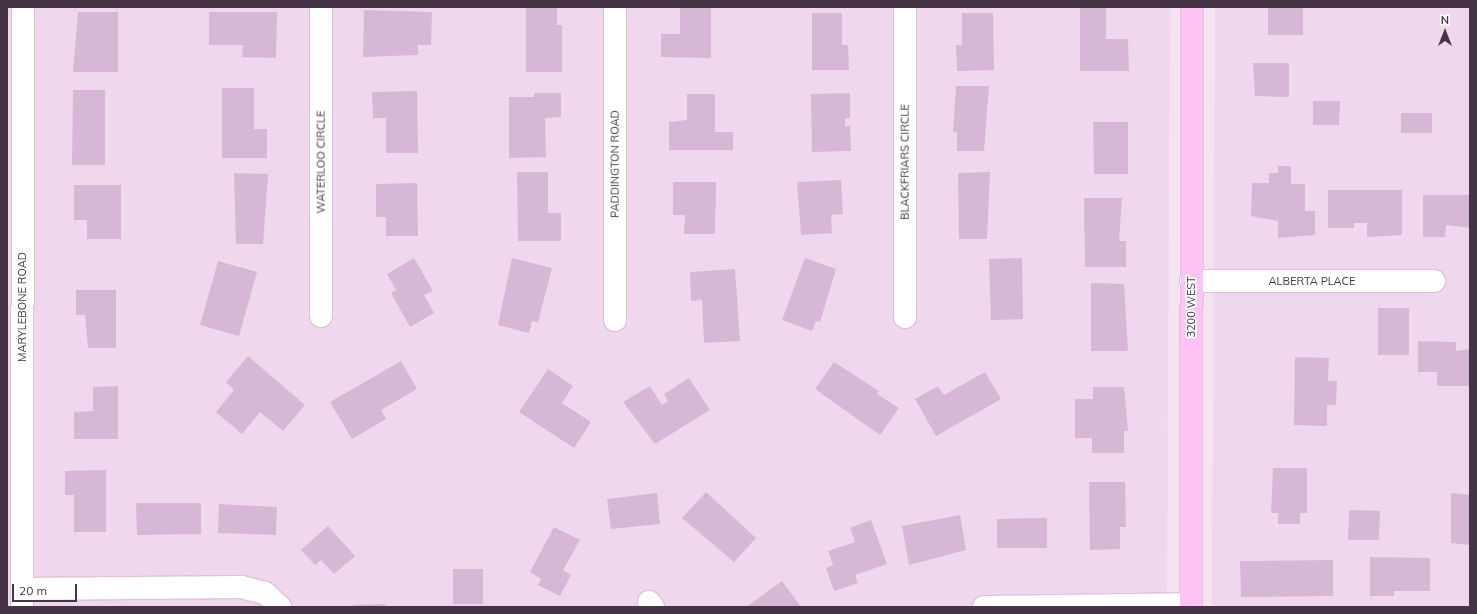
<!DOCTYPE html>
<html>
<head>
<meta charset="utf-8">
<style>
	body { margin:0 }
	#map { position:relative; width:1477px; height:614px; overflow:hidden; background:#f4e3f2; font-family:Mulish,sans-serif }
	div>[style] { position:absolute }
	[style*='--x'] { left:calc(var(--x)*1px); top:calc(var(--y)*1px); width:calc(var(--w)*1px); rotate:calc(var(--a)*1deg) }
	.residential>* { inset:0; background:#efd8ed }
	.building>* { inset:0; background:#d6b8d6 }
	.roads { filter:drop-shadow(1px 0 #dec2dc) drop-shadow(-1px 0 #dec2dc) drop-shadow(0 1px #dec2dc) drop-shadow(0 -1px #dec2dc) }
	.street>* { height:22px; margin:-11px; padding:0 11px; transform-origin:11px; border-radius:11px; background:#fff }
	.secondary>* { height:22px; margin:-11px; padding:0 11px; transform-origin:11px; border-radius:11px; background:#ffc2f5 }
	span { translate:-50% -50%; white-space:nowrap; text-align:center; line-height:1.15; -webkit-text-stroke:3.5px #fff; paint-order:stroke }
	.street-label { font-size:11px; color:#463346 }
	.frame { position:absolute; inset:0; border:8px solid #463346; pointer-events:none }
	.north { position:absolute; left:1425px; top:12px; width:40px; height:40px; -webkit-text-stroke:3px #fff; paint-order:stroke; rotate:0deg; font-size:11px; font-weight:700; line-height:16px; text-align:center; color:#463346 }
	.north::after { content:''; display:block; margin:auto; width:14px; height:18px; background:#463346; clip-path:polygon(50% 0,100% 100%,50% 72%,0 100%) }
	.scale { position:absolute; left:12px; top:584px; width:65px; height:18px; box-sizing:border-box; border:2px solid #463346; border-top:0; padding-left:5px; font-size:12px; line-height:14px; white-space:nowrap; color:#463346; -webkit-text-stroke:3px #fff; paint-order:stroke }
</style>
</head>
<body>
<div id="map">
	<div class="residential">
		<i style="clip-path:polygon(7px 7px,1170px 7px,1167px 607px,7px 607px)"></i>
		<i style="clip-path:polygon(1215px 7px,1470px 7px,1470px 607px,1212px 607px)"></i>
	</div>
	<div class="building">
		<i style="clip-path:polygon(526px 7px,557px 7px,557px 25px,562px 25px,562px 72px,526px 72px)"></i>
		<i style="clip-path:polygon(680px 7px,711px 7px,711px 58px,661px 57px,661px 34px,680px 34px)"></i>
		<i style="clip-path:polygon(1080px 7px,1106px 7px,1106px 39px,1128px 39px,1129px 71px,1080px 71px)"></i>
		<i style="clip-path:polygon(1268px 7px,1303px 7px,1303px 35px,1268px 35px)"></i>
		<i style="clip-path:polygon(364px 10px,432px 12px,431px 45px,418px 45px,418px 55px,363px 57px)"></i>
		<i style="clip-path:polygon(78px 12px,118px 12px,118px 72px,73px 72px)"></i>
		<i style="clip-path:polygon(209px 12px,277px 12px,276px 58px,242px 57px,243px 45px,209px 45px)"></i>
		<i style="clip-path:polygon(812px 13px,842px 13px,842px 45px,848px 45px,849px 70px,812px 70px)"></i>
		<i style="clip-path:polygon(962px 13px,993px 13px,994px 70px,957px 71px,956px 45px,962px 45px)"></i>
		<i style="clip-path:polygon(1253px 63px,1289px 63px,1289px 97px,1255px 96px)"></i>
		<i style="clip-path:polygon(956px 86px,989px 86px,984px 151px,957px 151px,957px 132px,953px 132px)"></i>
		<i style="clip-path:polygon(222px 88px,254px 88px,254px 129px,267px 129px,267px 158px,222px 158px)"></i>
		<i style="clip-path:polygon(73px 90px,105px 90px,105px 165px,72px 165px)"></i>
		<i style="clip-path:polygon(417px 91px,418px 153px,386px 153px,386px 118px,373px 118px,372px 92px)"></i>
		<i style="clip-path:polygon(534px 93px,561px 93px,561px 117px,545px 118px,546px 157px,509px 158px,509px 97px,534px 97px)"></i>
		<i style="clip-path:polygon(850px 93px,850px 118px,845px 118px,845px 126px,850px 126px,851px 151px,812px 152px,811px 94px)"></i>
		<i style="clip-path:polygon(687px 94px,715px 94px,715px 132px,733px 132px,733px 150px,669px 150px,669px 122px,687px 120px)"></i>
		<i style="clip-path:polygon(1313px 101px,1340px 101px,1339px 125px,1313px 125px)"></i>
		<i style="clip-path:polygon(1401px 113px,1432px 113px,1432px 133px,1401px 133px)"></i>
		<i style="clip-path:polygon(1093px 122px,1128px 122px,1128px 174px,1094px 174px)"></i>
		<i style="clip-path:polygon(1278px 166px,1291px 166px,1291px 184px,1305px 184px,1305px 211px,1315px 211px,1315px 235px,1278px 238px,1278px 221px,1251px 216px,1252px 183px,1269px 183px,1269px 173px,1278px 173px)"></i>
		<i style="clip-path:polygon(517px 172px,548px 172px,548px 213px,561px 213px,561px 241px,518px 241px)"></i>
		<i style="clip-path:polygon(990px 172px,987px 239px,959px 239px,958px 173px)"></i>
		<i style="clip-path:polygon(234px 173px,268px 174px,263px 244px,236px 244px)"></i>
		<i style="clip-path:polygon(841px 180px,843px 214px,831px 215px,832px 233px,801px 235px,797px 182px)"></i>
		<i style="clip-path:polygon(673px 182px,716px 182px,715px 234px,684px 234px,685px 215px,673px 215px)"></i>
		<i style="clip-path:polygon(417px 183px,418px 236px,386px 236px,386px 217px,376px 217px,376px 184px)"></i>
		<i style="clip-path:polygon(74px 185px,121px 185px,121px 239px,87px 239px,87px 220px,74px 220px)"></i>
		<i style="clip-path:polygon(1328px 190px,1402px 190px,1402px 235px,1367px 237px,1367px 223px,1354px 223px,1354px 228px,1328px 228px)"></i>
		<i style="clip-path:polygon(1423px 195px,1470px 195px,1470px 228px,1446px 225px,1445px 237px,1423px 237px)"></i>
		<i style="clip-path:polygon(1084px 198px,1122px 198px,1119px 241px,1126px 241px,1126px 267px,1085px 267px)"></i>
		<i style="clip-path:polygon(414px 258px,433px 291px,424px 295px,434px 313px,410px 327px,391px 293px,396px 290px,387px 274px)"></i>
		<i style="clip-path:polygon(512px 258px,552px 268px,538px 322px,532px 321px,529px 333px,498px 325px)"></i>
		<i style="clip-path:polygon(805px 258px,836px 269px,820px 322px,816px 321px,812px 331px,782px 320px)"></i>
		<i style="clip-path:polygon(1022px 258px,1023px 319px,991px 320px,989px 259px)"></i>
		<i style="clip-path:polygon(218px 261px,257px 272px,239px 336px,200px 325px)"></i>
		<i style="clip-path:polygon(735px 269px,740px 341px,704px 343px,702px 300px,691px 301px,690px 272px)"></i>
		<i style="clip-path:polygon(1091px 283px,1124px 284px,1128px 351px,1091px 351px)"></i>
		<i style="clip-path:polygon(76px 290px,116px 290px,116px 348px,88px 348px,85px 315px,76px 315px)"></i>
		<i style="clip-path:polygon(1378px 308px,1409px 308px,1409px 355px,1378px 355px)"></i>
		<i style="clip-path:polygon(1418px 341px,1456px 342px,1456px 351px,1470px 349px,1470px 386px,1437px 386px,1437px 372px,1418px 372px)"></i>
		<i style="clip-path:polygon(248px 356px,305px 405px,283px 431px,260px 412px,242px 434px,216px 412px,234px 390px,226px 382px)"></i>
		<i style="clip-path:polygon(1295px 357px,1329px 358px,1328px 381px,1337px 381px,1336px 405px,1327px 405px,1327px 426px,1294px 425px)"></i>
		<i style="clip-path:polygon(401px 361px,417px 389px,381px 410px,386px 419px,352px 439px,330px 402px)"></i>
		<i style="clip-path:polygon(834px 362px,879px 391px,877px 394px,899px 408px,880px 435px,815px 389px)"></i>
		<i style="clip-path:polygon(548px 369px,573px 386px,562px 403px,591px 422px,574px 448px,519px 412px)"></i>
		<i style="clip-path:polygon(985px 372px,1001px 399px,936px 436px,915px 399px,938px 386px,944px 395px)"></i>
		<i style="clip-path:polygon(689px 378px,710px 410px,655px 444px,623px 402px,650px 386px,662px 405px,668px 401px,664px 394px)"></i>
		<i style="clip-path:polygon(118px 386px,118px 439px,74px 439px,74px 412px,93px 411px,93px 387px)"></i>
		<i style="clip-path:polygon(1093px 387px,1124px 387px,1128px 431px,1124px 431px,1124px 453px,1092px 453px,1092px 438px,1075px 438px,1075px 399px,1093px 399px)"></i>
		<i style="clip-path:polygon(1273px 468px,1307px 468px,1307px 513px,1300px 513px,1300px 524px,1278px 524px,1278px 513px,1271px 513px)"></i>
		<i style="clip-path:polygon(106px 470px,106px 532px,74px 532px,74px 495px,65px 495px,65px 471px)"></i>
		<i style="clip-path:polygon(1089px 482px,1125px 482px,1126px 527px,1120px 527px,1120px 549px,1090px 550px)"></i>
		<i style="clip-path:polygon(706px 492px,756px 538px,734px 562px,682px 518px)"></i>
		<i style="clip-path:polygon(657px 493px,660px 524px,611px 529px,607px 499px)"></i>
		<i style="clip-path:polygon(1451px 493px,1470px 495px,1470px 545px,1451px 543px)"></i>
		<i style="clip-path:polygon(136px 503px,201px 503px,201px 534px,137px 535px)"></i>
		<i style="clip-path:polygon(219px 504px,277px 507px,276px 535px,218px 533px)"></i>
		<i style="clip-path:polygon(1349px 510px,1380px 511px,1379px 540px,1348px 540px)"></i>
		<i style="clip-path:polygon(960px 515px,966px 550px,909px 565px,902px 526px)"></i>
		<i style="clip-path:polygon(1047px 518px,1047px 548px,997px 548px,997px 519px)"></i>
		<i style="clip-path:polygon(871px 520px,887px 564px,855px 575px,858px 583px,834px 591px,826px 568px,833px 565px,828px 551px,855px 542px,850px 528px)"></i>
		<i style="clip-path:polygon(328px 526px,355px 556px,334px 574px,321px 560px,315px 565px,301px 550px)"></i>
		<i style="clip-path:polygon(554px 527px,580px 540px,563px 570px,571px 575px,560px 596px,538px 585px,541px 579px,530px 572px)"></i>
		<i style="clip-path:polygon(1370px 557px,1430px 558px,1430px 591px,1394px 591px,1394px 596px,1370px 596px)"></i>
		<i style="clip-path:polygon(1333px 560px,1333px 596px,1241px 597px,1240px 561px)"></i>
		<i style="clip-path:polygon(453px 569px,483px 569px,483px 604px,453px 604px)"></i>
		<i style="clip-path:polygon(782px 581px,801px 607px,746px 607px)"></i>
		<i style="clip-path:polygon(385px 604px,385px 607px,353px 607px,353px 605px)"></i>
	</div>
	<div class="roads">
		<div class="street">
			<i style="--x:905;--y:7;--w:310;--a:90"></i>
			<i style="--x:1191;--y:281;--w:243;--a:0"></i>
			<i style="--x:321;--y:316;--w:309;--a:-90"></i>
			<i style="--x:615;--y:320;--w:313;--a:-90"></i>
			<i style="--x:22;--y:589;--w:219;--a:-0.5"></i>
			<i style="--x:241;--y:587;--w:25;--a:14"></i>
			<i style="--x:265;--y:593;--w:21;--a:43"></i>
			<i style="--x:649;--y:602;--w:6;--a:51"></i>
			<i style="--x:22;--y:607;--w:600;--a:-89.9"></i>
			<i style="--x:984;--y:607;--w:207;--a:-0.8"></i>
		</div>
		<div class="secondary">
			<i style="--x:1191;--y:607;--w:600;--a:-89.9"></i>
		</div>
	</div>
	<div class="street-label">
		<span style="left:321px;top:162px;rotate:-90deg">WATERLOO CIRCLE</span>
		<span style="left:905px;top:162px;rotate:-90deg">BLACKFRIARS CIRCLE</span>
		<span style="left:615px;top:164px;rotate:-90deg">PADDINGTON ROAD</span>
		<span style="left:1312px;top:281px">ALBERTA PLACE</span>
		<span style="left:22px;top:307px;rotate:-90deg">MARYLEBONE ROAD</span>
		<span style="left:1191px;top:307px;rotate:-90deg">3200 WEST</span>
	</div>
	<div class="frame"></div>
	<div class="north">N</div>
	<div class="scale">20 m</div>
</div>
</body>
</html>
